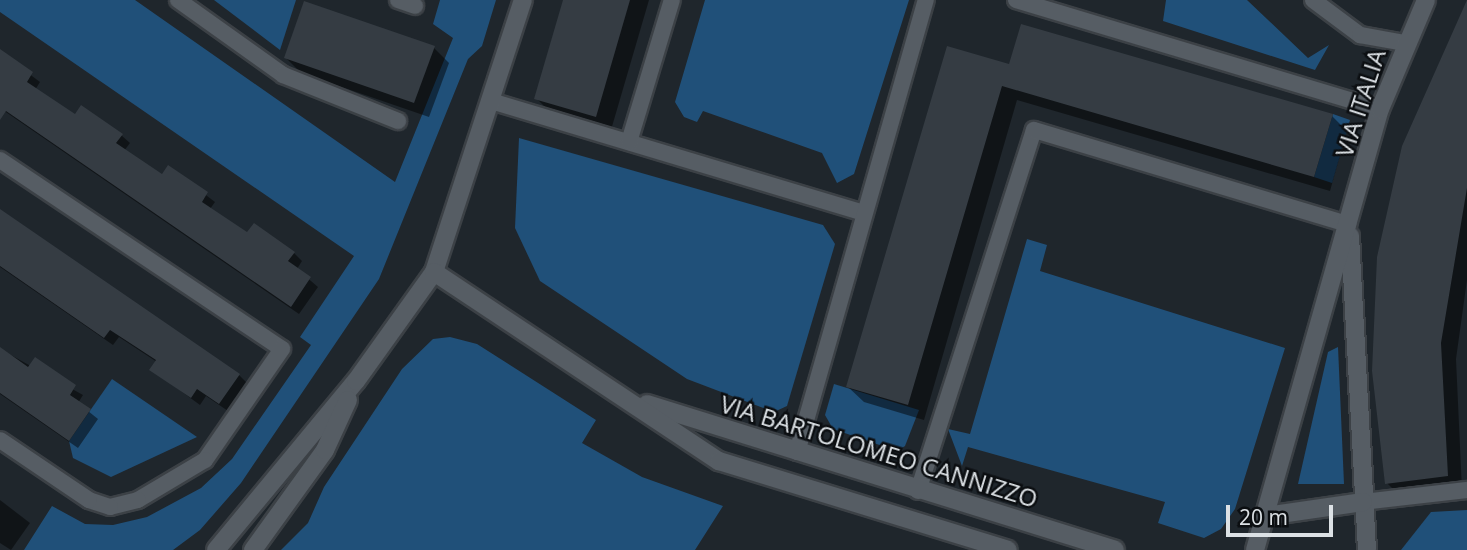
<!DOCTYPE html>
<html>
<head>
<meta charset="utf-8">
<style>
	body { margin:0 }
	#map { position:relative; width:1467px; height:550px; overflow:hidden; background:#1f262c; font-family:"Open Sans",sans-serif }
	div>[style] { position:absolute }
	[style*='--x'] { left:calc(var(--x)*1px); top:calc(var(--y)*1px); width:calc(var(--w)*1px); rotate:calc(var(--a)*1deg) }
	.green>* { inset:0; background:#205079 }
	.shadow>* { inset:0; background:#0007 }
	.building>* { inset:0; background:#353c43 }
	.roads { filter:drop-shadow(2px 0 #3c4146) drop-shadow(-2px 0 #3c4146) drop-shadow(0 2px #3c4146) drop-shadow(0 -2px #3c4146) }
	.service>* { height:16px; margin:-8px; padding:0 8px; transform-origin:8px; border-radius:8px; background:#565d64 }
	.minor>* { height:18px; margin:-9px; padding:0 9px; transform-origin:9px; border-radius:9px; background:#565d64 }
	.tertiary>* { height:18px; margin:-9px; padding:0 9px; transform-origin:9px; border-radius:9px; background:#565d64 }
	span { translate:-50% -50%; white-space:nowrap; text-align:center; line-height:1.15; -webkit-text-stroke:5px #0b0e11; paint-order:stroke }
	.street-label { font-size:24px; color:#dce1e5 }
	.scale { position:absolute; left:1226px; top:505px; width:107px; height:32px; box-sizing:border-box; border:4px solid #dce1e5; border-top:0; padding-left:9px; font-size:21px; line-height:24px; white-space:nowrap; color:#dce1e5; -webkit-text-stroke:5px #0b0e11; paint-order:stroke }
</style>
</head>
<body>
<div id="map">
	<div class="green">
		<i style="clip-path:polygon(0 0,135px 0,395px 182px,453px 38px,433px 24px,440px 0,496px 0,482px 46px,468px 59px,379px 279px,241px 483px,200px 530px,173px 550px,24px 550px,52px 506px,85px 524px,113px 525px,147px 517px,201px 488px,232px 459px,311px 345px,300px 337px,354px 256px,0 12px)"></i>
		<i style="clip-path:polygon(214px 0,296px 0,280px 50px)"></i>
		<i style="clip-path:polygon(705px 0,909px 0,854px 174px,837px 183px,822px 153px,703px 111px,697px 122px,684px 117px,675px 102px)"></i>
		<i style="clip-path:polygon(1166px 0,1247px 0,1308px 58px,1329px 45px,1315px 70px,1163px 21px)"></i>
		<i style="clip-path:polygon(1333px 114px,1350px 120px,1332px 183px,1314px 177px)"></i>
		<i style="clip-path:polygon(519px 138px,823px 225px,835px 244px,787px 406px,774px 412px,687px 379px,540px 281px,515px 228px)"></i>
		<i style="clip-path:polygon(1027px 239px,1047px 245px,1040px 271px,1285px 348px,1235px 509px,1221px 529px,1204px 538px,1158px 523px,1165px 502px,968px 447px,962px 466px,948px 429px,970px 434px)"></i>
		<i style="clip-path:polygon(450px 337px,477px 344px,596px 420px,582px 443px,642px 477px,723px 506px,695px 550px,281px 550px,308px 523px,324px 487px,402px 369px,433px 339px)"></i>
		<i style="clip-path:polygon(1338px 347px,1344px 484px,1298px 484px,1328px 352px)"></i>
		<i style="clip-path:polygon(112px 379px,197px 437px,111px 477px,73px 458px,69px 441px)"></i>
		<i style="clip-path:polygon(834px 384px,919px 410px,905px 446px,897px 451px,833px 429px,825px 415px)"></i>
		<i style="clip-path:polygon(1467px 510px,1467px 550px,1401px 550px,1431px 512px)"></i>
	</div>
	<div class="shadow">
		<i style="clip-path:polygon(564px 0,649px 0,611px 130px,551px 113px,536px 98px)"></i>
		<i style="clip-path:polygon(1467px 8px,1467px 280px,1456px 359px,1462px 490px,1402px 498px,1387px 483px,1404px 147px)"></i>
		<i style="clip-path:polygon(434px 48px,449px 63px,429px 117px,301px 73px,286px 58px)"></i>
		<i style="clip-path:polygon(0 52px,40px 82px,35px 90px,75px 117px,121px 135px,130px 143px,124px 151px,163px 176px,169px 167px,215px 202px,210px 209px,248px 235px,294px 253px,302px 261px,297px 269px,318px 287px,299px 314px,0 108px)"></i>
		<i style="clip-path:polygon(1010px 66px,1332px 116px,1347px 131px,1330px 191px,1017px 100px,924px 420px,864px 402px,848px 387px)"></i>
		<i style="clip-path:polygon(0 211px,239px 375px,247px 383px,228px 411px,206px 396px,200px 405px,152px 370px,157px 362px,119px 337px,113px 345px,0 267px)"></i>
		<i style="clip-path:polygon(0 349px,83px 395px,78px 403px,98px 419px,78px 448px,0 394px)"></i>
		<i style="clip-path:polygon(0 500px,30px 523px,11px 550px,0 543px)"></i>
	</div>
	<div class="building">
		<i style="clip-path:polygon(563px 0,630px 0,596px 117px,534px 99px)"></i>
		<i style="clip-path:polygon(1467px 0,1467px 188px,1441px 343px,1448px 476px,1385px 484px,1372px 371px,1377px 257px,1402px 146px)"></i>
		<i style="clip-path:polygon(304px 1px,435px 46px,414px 103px,284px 58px)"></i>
		<i style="clip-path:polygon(1021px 24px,1333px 114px,1314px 177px,1002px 86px,908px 405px,846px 387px,947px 46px,1009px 64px)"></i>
		<i style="clip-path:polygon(0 49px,33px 72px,27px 82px,75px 114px,81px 105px,123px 134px,116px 143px,162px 174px,168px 165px,208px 192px,202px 202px,247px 232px,254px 223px,295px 252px,288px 261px,311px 277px,291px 307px,6px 111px,0 120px)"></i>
		<i style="clip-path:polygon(0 209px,240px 374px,219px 404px,197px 389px,191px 398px,149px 370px,156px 360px,110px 330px,104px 338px,0 266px)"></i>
		<i style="clip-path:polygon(0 347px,28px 367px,35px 357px,76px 385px,70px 395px,91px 409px,69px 441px,0 393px)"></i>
	</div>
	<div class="roads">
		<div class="service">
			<i style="--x:178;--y:0;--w:129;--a:35.5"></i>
			<i style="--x:283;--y:75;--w:124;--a:21.8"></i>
			<i style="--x:398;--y:0;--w:18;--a:19"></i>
			<i style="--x:1016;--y:0;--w:380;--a:16.7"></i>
			<i style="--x:1313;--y:0;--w:59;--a:36.7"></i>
			<i style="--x:1360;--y:35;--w:46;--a:10.1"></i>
			<i style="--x:494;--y:102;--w:383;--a:16.7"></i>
			<i style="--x:629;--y:142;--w:148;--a:-73.2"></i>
			<i style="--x:0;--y:160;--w:339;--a:33.8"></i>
			<i style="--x:282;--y:349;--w:135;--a:124.7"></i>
			<i style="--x:205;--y:460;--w:78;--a:149.2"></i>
			<i style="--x:138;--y:500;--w:29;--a:166"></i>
			<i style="--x:110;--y:507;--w:22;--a:-162"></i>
			<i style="--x:89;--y:500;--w:107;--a:-146"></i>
			<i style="--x:797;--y:452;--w:470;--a:-74.1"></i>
			<i style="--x:918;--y:491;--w:379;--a:-72.2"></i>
			<i style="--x:1034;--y:130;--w:328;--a:16.7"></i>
			<i style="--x:1363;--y:502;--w:105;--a:-6.6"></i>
		</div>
		<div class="minor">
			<i style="--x:1350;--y:236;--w:314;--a:86.9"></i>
			<i style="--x:434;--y:272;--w:286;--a:-71.9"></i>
			<i style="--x:1266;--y:516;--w:98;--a:-8.2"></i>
			<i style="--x:1255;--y:550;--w:458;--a:-74.2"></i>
			<i style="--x:1380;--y:109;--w:118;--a:-67.1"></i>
		</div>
		<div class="tertiary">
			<i style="--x:647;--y:404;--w:490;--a:17.3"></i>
			<i style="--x:216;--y:550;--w:219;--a:-50.4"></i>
			<i style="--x:356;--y:381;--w:134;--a:-54.4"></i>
			<i style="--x:434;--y:272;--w:342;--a:33.6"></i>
			<i style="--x:719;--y:461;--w:302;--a:17.1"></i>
			<i style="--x:253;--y:550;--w:123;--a:-54.2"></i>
			<i style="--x:325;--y:450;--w:55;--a:-65.3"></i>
		</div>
	</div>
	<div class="street-label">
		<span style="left:1360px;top:103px;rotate:-72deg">VIA ITALIA</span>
		<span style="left:879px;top:451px;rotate:17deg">VIA BARTOLOMEO CANNIZZO</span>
	</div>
	<div class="scale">20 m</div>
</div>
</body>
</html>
